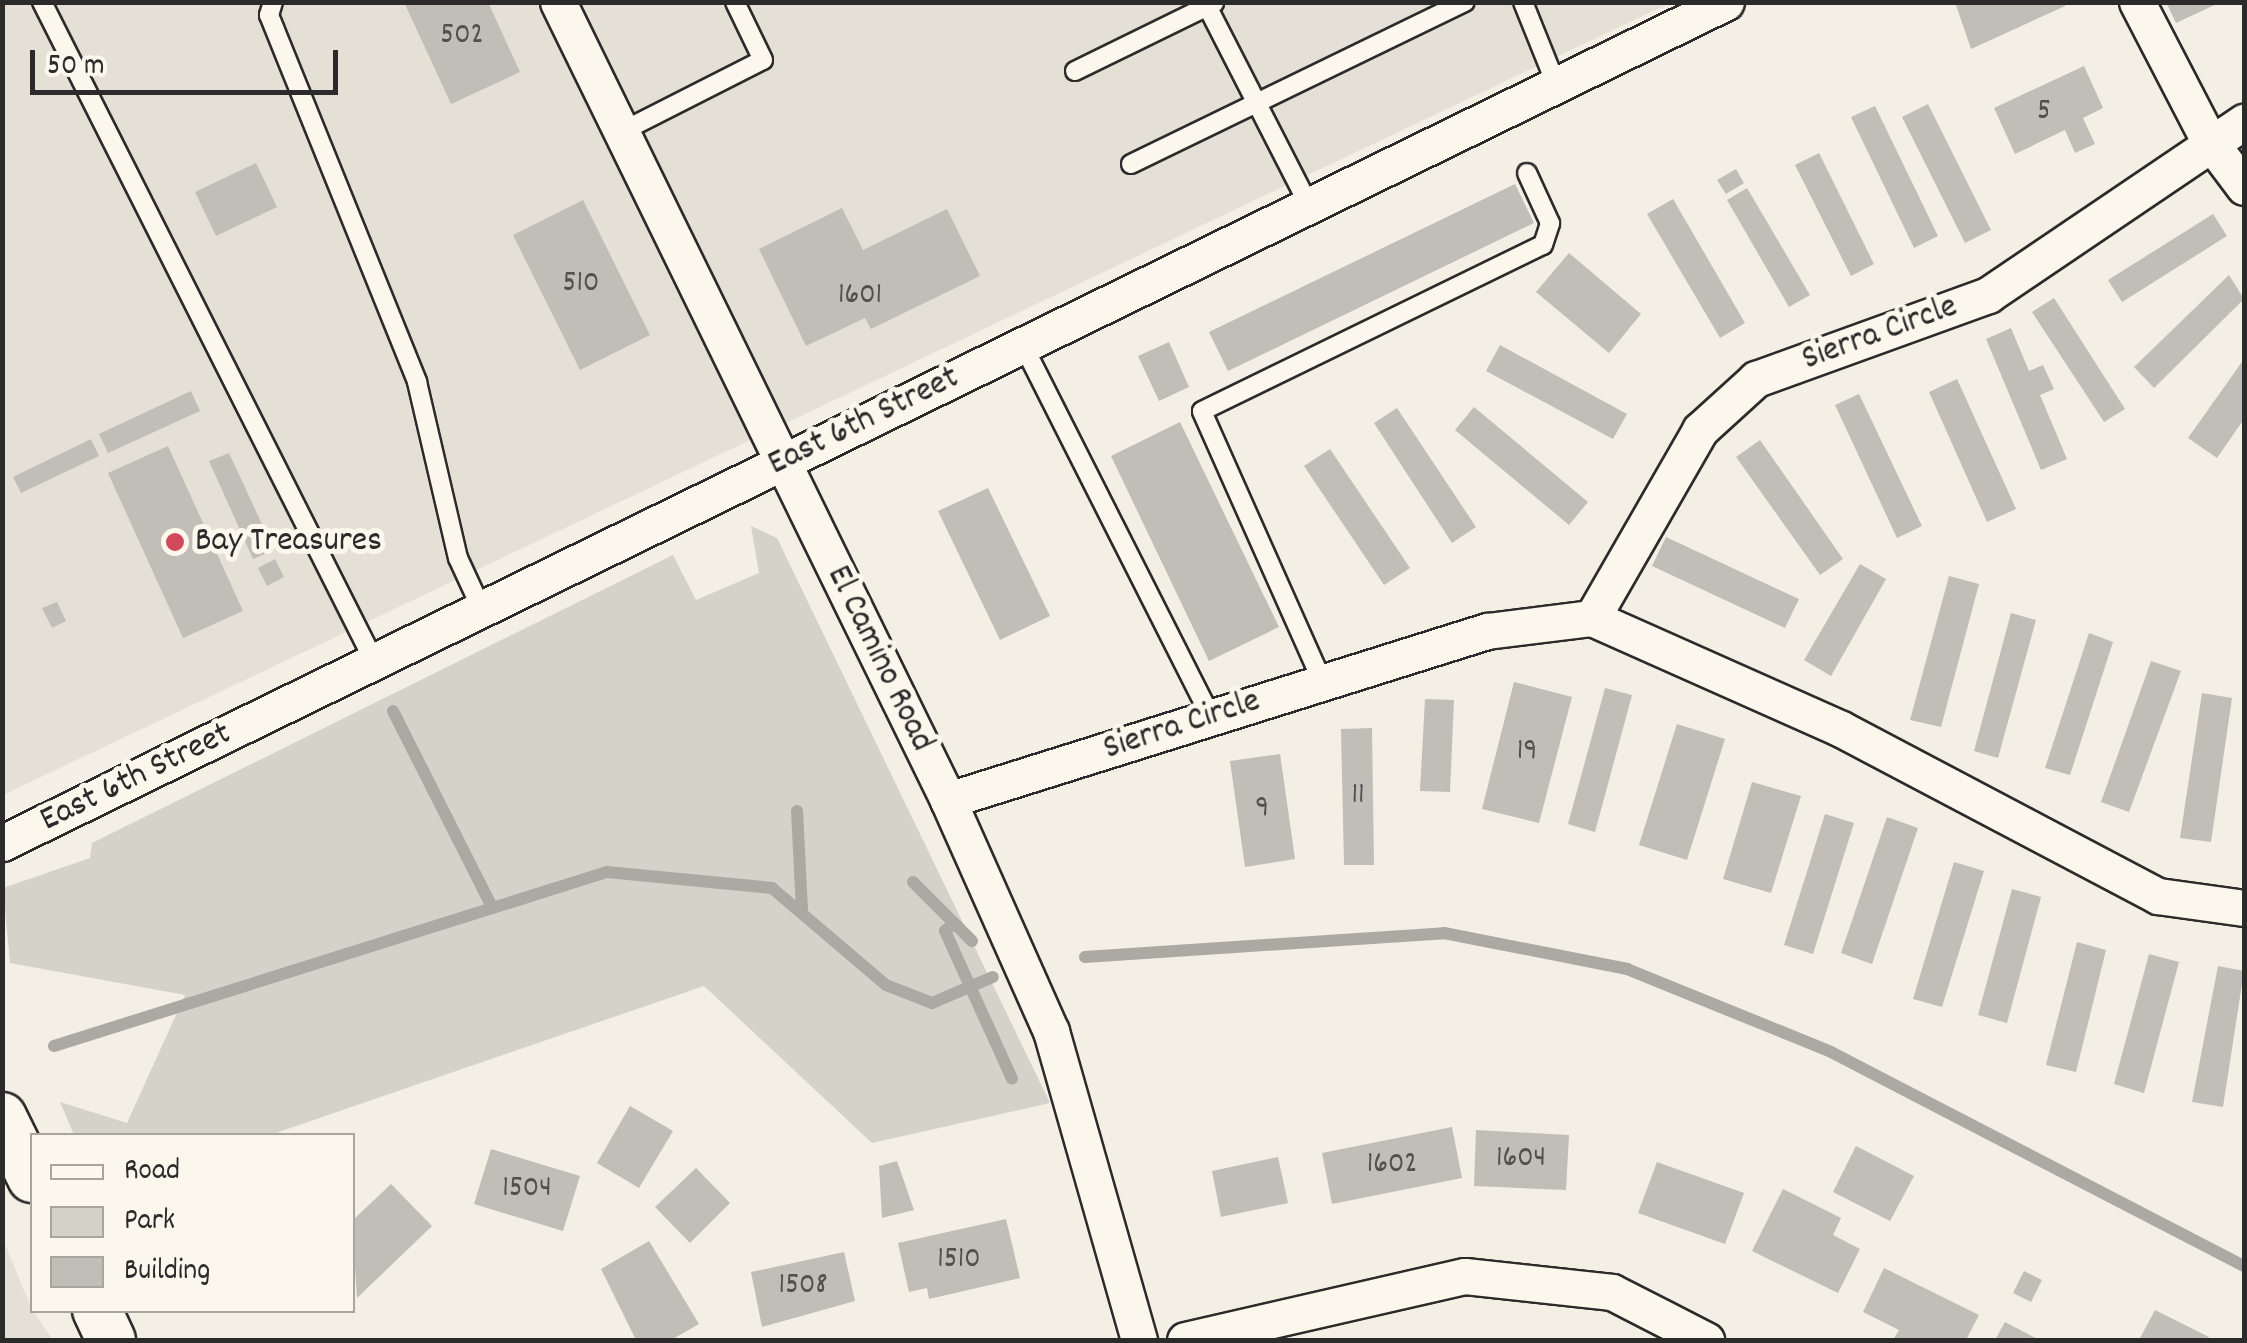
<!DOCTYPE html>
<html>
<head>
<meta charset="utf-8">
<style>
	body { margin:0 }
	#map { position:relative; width:2247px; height:1343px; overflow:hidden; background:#f3efe4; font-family:Dekko,sans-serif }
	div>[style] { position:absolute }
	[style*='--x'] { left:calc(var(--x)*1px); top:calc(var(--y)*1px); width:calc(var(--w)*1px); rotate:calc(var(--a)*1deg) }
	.built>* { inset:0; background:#e4e0d6 }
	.green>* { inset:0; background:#d5d2c9 }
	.stream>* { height:12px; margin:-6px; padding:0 6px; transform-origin:6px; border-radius:6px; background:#aca9a2 }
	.building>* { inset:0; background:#c0beb6 }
	.roads { filter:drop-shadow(2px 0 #2b2b2b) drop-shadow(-2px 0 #2b2b2b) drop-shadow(0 2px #2b2b2b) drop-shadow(0 -2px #2b2b2b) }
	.lane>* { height:18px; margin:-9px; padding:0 9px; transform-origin:9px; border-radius:9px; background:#fbf7ec }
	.street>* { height:35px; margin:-17.5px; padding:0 17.5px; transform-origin:17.5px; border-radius:17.5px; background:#fbf7ec }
	.secondary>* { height:48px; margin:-24px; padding:0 24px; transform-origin:24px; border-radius:24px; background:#fbf7ec }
	.dots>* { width:28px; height:28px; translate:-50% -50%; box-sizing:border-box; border:5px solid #fbf7ec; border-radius:50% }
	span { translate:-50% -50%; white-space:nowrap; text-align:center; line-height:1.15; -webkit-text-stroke:10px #fbf7ec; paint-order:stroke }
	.number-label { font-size:30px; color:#50504e }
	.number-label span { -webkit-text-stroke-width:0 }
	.street-label { font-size:35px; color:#2b2b2b }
	.poi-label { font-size:35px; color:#2b2b2b }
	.left { translate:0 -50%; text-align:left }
	.frame { position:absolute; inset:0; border:5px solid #2b2b2b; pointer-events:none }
	.legend { position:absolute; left:30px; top:1133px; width:325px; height:180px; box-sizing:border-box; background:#fbf7ec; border:2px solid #a8a59f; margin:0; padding:12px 18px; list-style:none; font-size:30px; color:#2b2b2b }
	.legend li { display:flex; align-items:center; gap:20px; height:50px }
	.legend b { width:50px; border:2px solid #a8a59f }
	.scale { position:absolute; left:30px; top:50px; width:308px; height:45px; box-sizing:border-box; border:5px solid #2b2b2b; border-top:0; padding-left:12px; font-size:30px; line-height:35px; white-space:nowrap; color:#2b2b2b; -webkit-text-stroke:8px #fbf7ec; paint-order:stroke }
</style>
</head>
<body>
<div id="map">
	<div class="built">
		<i style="clip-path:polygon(3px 3px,1670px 3px,3px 795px)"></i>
		<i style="clip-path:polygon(2px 1237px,32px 1310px,53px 1340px,3px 1340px)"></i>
	</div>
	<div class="green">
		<i style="clip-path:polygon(751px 526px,777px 538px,1050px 1103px,872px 1143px,704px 986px,270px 1135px,74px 1135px,60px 1102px,127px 1123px,185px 995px,10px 963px,3px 888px,90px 858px,92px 843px,673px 555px,696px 600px,759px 573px)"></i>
	</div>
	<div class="stream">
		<i style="--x:393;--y:711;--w:220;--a:63.2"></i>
		<i style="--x:797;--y:811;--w:99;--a:87.1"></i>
		<i style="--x:913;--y:882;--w:58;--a:45"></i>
		<i style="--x:972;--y:941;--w:25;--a:-135"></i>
		<i style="--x:954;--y:923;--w:12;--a:138"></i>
		<i style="--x:945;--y:931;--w:162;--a:65.6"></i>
		<i style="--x:1085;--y:957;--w:360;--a:-3.8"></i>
		<i style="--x:1444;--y:933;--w:187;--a:11.1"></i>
		<i style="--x:1627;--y:969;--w:220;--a:22.1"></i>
		<i style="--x:1831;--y:1052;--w:465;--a:27.4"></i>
		<i style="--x:54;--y:1046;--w:580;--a:-17.47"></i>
		<i style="--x:607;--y:872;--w:166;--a:5.5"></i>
		<i style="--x:772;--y:888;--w:150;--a:40.4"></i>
		<i style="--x:886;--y:985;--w:49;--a:21.4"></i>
		<i style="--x:932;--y:1003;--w:66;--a:-23.1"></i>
	</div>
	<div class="building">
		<i style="clip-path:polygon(404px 2px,488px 2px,520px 72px,451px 104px)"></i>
		<i style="clip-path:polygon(1955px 2px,2064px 2px,2065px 6px,1971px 49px)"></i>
		<i style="clip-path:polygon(2166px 2px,2221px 2px,2176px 23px)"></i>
		<i style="clip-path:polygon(2084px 66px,2103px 108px,2083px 118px,2095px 144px,2075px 153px,2065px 130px,2015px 154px,1994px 108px)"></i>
		<i style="clip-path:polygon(1928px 104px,1991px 230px,1965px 243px,1902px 117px)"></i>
		<i style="clip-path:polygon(1875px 106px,1938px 236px,1914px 248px,1851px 117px)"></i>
		<i style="clip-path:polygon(1819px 153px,1874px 264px,1851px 276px,1795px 165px)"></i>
		<i style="clip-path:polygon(256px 163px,277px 207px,216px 236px,195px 192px)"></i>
		<i style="clip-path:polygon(1736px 169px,1744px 183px,1726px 194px,1717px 180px)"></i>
		<i style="clip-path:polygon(1515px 184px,1534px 223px,1228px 371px,1209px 332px)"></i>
		<i style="clip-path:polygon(1747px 188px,1810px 295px,1789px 307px,1727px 200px)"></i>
		<i style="clip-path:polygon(1673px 199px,1745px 323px,1720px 338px,1647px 214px)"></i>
		<i style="clip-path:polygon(583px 200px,650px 335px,580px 370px,513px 235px)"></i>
		<i style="clip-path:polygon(842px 208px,863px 250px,947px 209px,980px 276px,871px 329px,865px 318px,806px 346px,759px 249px)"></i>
		<i style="clip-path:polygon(2213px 214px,2227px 236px,2122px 302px,2108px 280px)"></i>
		<i style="clip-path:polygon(1569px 253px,1641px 314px,1609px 353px,1536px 292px)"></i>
		<i style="clip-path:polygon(2229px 275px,2244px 299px,2154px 388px,2134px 367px)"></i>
		<i style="clip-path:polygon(2054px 298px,2125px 409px,2104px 422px,2032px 312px)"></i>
		<i style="clip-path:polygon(2011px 328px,2029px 371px,2043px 365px,2054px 389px,2040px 395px,2067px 459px,2041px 470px,1986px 339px)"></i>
		<i style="clip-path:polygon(1169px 342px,1189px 387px,1159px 401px,1138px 356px)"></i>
		<i style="clip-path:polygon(1500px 345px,1627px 414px,1613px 439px,1486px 371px)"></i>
		<i style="clip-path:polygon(2244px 359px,2244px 419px,2217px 458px,2188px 438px)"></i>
		<i style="clip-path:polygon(1957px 379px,2016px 509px,1987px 522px,1929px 392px)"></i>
		<i style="clip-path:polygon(191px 391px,200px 411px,108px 453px,99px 434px)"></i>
		<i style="clip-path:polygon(1859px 394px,1922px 526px,1897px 538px,1835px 405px)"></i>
		<i style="clip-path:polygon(1474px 407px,1588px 502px,1569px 525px,1455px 430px)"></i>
		<i style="clip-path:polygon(1397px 408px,1476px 527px,1452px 543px,1374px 423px)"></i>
		<i style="clip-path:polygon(1180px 422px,1279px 627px,1209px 661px,1111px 456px)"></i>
		<i style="clip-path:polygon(91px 439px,99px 456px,21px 493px,13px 477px)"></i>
		<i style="clip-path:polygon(1760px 440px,1843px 559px,1820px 575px,1736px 457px)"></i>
		<i style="clip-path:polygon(168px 446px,243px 611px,183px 638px,108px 473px)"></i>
		<i style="clip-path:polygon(1330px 449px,1410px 568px,1384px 585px,1304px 466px)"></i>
		<i style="clip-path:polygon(229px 453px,274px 550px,253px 559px,209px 461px)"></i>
		<i style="clip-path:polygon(988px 488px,1050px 616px,1000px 640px,938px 511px)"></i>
		<i style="clip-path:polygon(1666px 537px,1799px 599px,1785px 628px,1652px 566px)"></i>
		<i style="clip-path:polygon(275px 559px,284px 577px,267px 586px,258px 568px)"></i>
		<i style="clip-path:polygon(1860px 564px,1886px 579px,1831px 676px,1804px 660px)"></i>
		<i style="clip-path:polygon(1949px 576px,1979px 584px,1941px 727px,1910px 720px)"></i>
		<i style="clip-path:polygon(57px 602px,66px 621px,52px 628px,42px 608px)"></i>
		<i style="clip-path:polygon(2011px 613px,2036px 620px,1998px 758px,1974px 751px)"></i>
		<i style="clip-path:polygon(2089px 633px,2113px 642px,2070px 775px,2045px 768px)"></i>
		<i style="clip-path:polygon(2151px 661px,2181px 671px,2129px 812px,2101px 802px)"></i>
		<i style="clip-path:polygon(1514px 682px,1572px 697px,1539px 823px,1482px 809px)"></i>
		<i style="clip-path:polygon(1605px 688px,1632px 695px,1595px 832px,1568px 824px)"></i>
		<i style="clip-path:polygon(2202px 693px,2232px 698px,2211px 842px,2180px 838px)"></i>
		<i style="clip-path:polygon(1425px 699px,1454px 700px,1450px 792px,1420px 791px)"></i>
		<i style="clip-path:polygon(1677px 724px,1725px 739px,1687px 860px,1639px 845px)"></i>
		<i style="clip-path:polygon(1372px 728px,1374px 865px,1344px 865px,1341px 729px)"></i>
		<i style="clip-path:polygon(1280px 754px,1295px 859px,1245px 867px,1230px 761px)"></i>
		<i style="clip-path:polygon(1752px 782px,1801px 796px,1771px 893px,1723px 879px)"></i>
		<i style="clip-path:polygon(1825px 814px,1854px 823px,1813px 954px,1784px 945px)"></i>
		<i style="clip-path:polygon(1887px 817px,1918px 828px,1872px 964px,1841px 953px)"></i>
		<i style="clip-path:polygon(1954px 862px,1984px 871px,1942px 1007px,1913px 999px)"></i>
		<i style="clip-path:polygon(2012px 889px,2041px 897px,2007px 1023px,1978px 1015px)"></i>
		<i style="clip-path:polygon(2077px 942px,2106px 950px,2076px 1072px,2046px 1065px)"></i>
		<i style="clip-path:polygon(2149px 954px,2179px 962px,2144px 1093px,2114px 1084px)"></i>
		<i style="clip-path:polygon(2218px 966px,2244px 971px,2223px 1107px,2192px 1102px)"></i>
		<i style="clip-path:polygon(630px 1106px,673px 1131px,639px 1188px,597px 1163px)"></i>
		<i style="clip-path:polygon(1452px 1127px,1462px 1178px,1332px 1204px,1322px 1153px)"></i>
		<i style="clip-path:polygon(1476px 1130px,1569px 1135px,1566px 1190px,1474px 1186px)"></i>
		<i style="clip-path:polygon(1856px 1146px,1914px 1176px,1890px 1221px,1833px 1192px)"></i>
		<i style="clip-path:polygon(491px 1149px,580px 1176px,563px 1231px,474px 1204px)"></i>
		<i style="clip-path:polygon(1278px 1157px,1288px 1203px,1221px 1217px,1212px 1171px)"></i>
		<i style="clip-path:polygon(897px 1161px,914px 1210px,882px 1218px,879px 1166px)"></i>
		<i style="clip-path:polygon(1657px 1162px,1744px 1193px,1725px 1244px,1638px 1213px)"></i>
		<i style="clip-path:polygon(696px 1168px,730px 1203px,690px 1243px,655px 1207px)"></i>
		<i style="clip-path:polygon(391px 1184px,432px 1226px,357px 1298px,352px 1221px)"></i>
		<i style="clip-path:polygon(1783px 1189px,1841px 1218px,1833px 1235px,1860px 1249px,1838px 1293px,1752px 1251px)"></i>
		<i style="clip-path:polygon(1006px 1219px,1020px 1278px,929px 1299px,927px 1288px,909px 1292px,898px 1243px)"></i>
		<i style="clip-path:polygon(649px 1241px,699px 1324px,671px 1340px,636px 1340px,601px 1269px)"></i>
		<i style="clip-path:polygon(844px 1252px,855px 1301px,762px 1327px,751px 1272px)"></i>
		<i style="clip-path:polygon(1884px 1268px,1979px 1315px,1966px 1340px,1893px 1340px,1899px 1330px,1863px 1312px)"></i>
		<i style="clip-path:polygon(2024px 1271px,2042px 1280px,2031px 1302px,2013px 1293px)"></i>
		<i style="clip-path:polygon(2155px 1310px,2209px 1337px,2207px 1340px,2139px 1340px)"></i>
		<i style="clip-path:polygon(2005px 1322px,2039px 1340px,1995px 1340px)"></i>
	</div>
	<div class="roads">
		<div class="lane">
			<i style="--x:42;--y:2;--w:740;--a:63.26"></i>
			<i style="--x:273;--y:2;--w:14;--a:107"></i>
			<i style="--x:269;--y:15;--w:396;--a:68"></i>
			<i style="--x:417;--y:382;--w:181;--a:76.9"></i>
			<i style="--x:458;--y:558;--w:57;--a:65.2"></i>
			<i style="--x:1523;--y:2;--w:88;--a:68.1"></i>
			<i style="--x:1207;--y:6;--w:224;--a:62.9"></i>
			<i style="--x:1075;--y:71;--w:155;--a:-26.1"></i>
			<i style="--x:621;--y:132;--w:159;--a:-26.9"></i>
			<i style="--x:763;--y:60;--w:64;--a:-115.8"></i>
			<i style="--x:1131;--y:164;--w:371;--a:-25.9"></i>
			<i style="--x:1023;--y:345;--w:415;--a:63.2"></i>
			<i style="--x:1322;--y:681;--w:295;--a:-114"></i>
			<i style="--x:1202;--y:411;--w:379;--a:-26"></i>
			<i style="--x:1543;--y:245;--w:23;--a:-72"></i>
			<i style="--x:1550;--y:223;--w:55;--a:-114.7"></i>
		</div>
		<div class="street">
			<i style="--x:558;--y:2;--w:888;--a:63.95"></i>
			<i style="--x:948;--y:800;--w:253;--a:66"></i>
			<i style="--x:1051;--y:1031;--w:321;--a:74.1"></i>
			<i style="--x:2137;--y:2;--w:154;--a:62.6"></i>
			<i style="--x:2208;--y:139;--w:60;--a:53.1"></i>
			<i style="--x:1592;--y:618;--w:217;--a:-60.1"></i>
			<i style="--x:1700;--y:430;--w:76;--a:-42.3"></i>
			<i style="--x:1756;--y:379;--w:247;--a:-19.9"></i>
			<i style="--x:1988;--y:295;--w:309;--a:-34.1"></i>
			<i style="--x:948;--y:800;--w:565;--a:-17.41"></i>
			<i style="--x:1487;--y:631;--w:106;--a:-7.1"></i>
			<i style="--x:1592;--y:618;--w:273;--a:24"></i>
			<i style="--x:1841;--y:729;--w:358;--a:27.8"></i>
			<i style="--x:2158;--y:896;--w:87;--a:7.9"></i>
			<i style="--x:2;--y:843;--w:1918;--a:-26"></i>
			<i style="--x:1185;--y:1340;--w:287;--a:-12.9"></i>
			<i style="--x:1465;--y:1276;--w:148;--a:6.2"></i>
			<i style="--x:1612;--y:1292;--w:106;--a:27.1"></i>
		</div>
		<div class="secondary">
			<i style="--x:2;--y:1117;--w:68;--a:63.8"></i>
			<i style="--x:97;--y:1310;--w:33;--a:65"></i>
		</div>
	</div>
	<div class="dots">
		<i style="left:175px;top:542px;background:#d1495b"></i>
	</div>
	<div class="number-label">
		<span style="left:462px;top:37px">502</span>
		<span style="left:2044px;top:113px">5</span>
		<span style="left:581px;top:285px">510</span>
		<span style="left:860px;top:297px">1601</span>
		<span style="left:1527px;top:753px">19</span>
		<span style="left:1358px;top:797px">11</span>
		<span style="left:1262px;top:810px">9</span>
		<span style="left:1521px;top:1160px">1604</span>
		<span style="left:1392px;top:1166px">1602</span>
		<span style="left:527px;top:1190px">1504</span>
		<span style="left:959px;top:1261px">1510</span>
		<span style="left:803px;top:1287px">1508</span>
	</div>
	<div class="street-label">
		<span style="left:1880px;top:334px;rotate:-20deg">Sierra Circle</span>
		<span style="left:864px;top:422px;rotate:-26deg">East 6th Street</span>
		<span style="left:879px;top:659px;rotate:64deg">El Camino Road</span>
		<span style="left:1182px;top:726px;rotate:-18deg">Sierra Circle</span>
		<span style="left:136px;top:778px;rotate:-26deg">East 6th Street</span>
	</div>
	<div class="poi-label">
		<span class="left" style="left:195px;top:542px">Bay Treasures</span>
	</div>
	<div class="frame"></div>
	<ul class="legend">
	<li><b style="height:12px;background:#fbf7ec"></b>Road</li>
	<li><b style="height:28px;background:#d5d2c9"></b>Park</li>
	<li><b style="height:28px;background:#c0beb6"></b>Building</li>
	</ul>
	<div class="scale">50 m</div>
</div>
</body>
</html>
